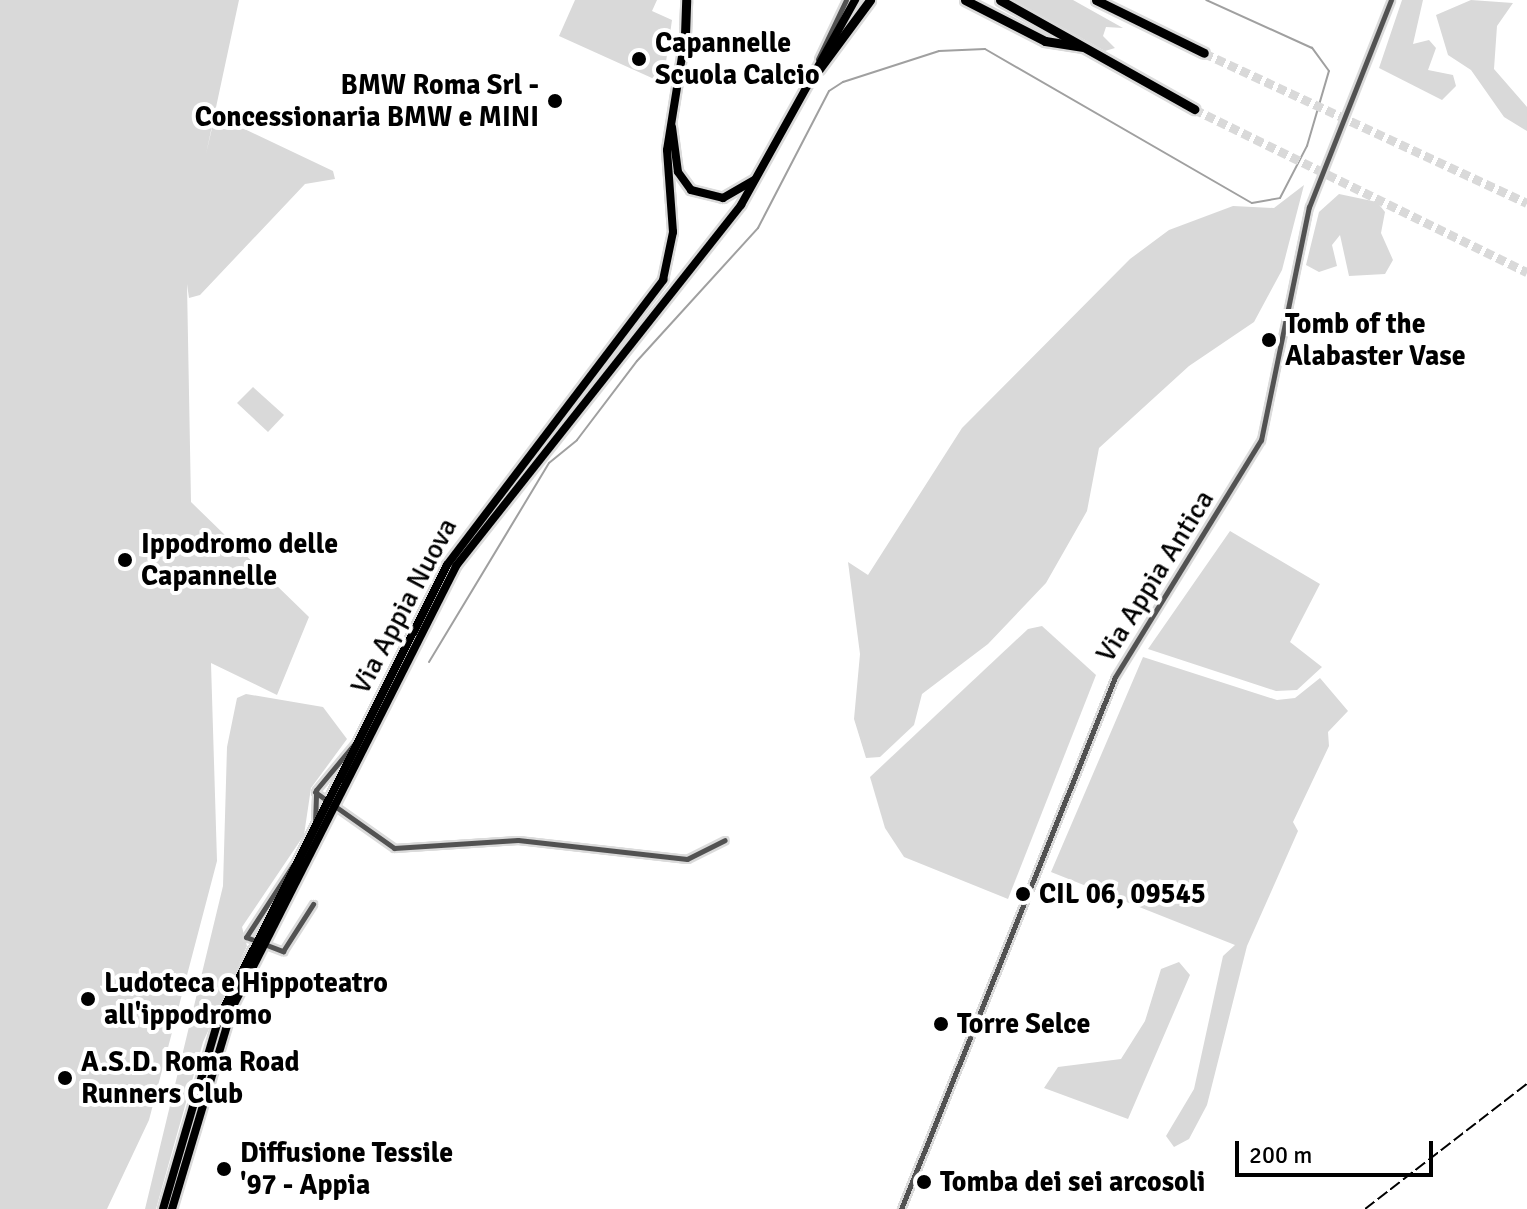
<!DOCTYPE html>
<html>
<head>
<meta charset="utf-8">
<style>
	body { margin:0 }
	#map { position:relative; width:1527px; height:1209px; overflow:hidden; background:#fff; font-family:Signika,sans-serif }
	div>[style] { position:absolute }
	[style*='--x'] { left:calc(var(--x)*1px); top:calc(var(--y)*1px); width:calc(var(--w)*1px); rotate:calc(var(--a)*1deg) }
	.green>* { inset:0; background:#d9d9d9 }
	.stream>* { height:2px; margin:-1px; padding:0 1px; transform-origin:1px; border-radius:1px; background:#a0a0a0 }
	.highway-tunnel>* { height:9px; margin-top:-4.5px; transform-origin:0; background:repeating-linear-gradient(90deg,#d9d9d9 0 9px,transparent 0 13.5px) }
	.roads { filter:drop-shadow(2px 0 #dbdbdb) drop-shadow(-2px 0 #dbdbdb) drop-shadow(0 2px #dbdbdb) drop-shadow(0 -2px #dbdbdb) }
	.street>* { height:5px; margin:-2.5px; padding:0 2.5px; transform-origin:2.5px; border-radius:2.5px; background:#525252 }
	.primary>* { height:8px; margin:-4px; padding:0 4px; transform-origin:4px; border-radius:4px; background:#000 }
	.highway>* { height:9px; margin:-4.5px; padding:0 4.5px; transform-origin:4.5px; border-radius:4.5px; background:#000 }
	.rail>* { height:2px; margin-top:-1px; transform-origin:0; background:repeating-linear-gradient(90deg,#000 0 12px,transparent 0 16px) }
	.dots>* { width:22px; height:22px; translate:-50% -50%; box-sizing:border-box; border:4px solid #fff; border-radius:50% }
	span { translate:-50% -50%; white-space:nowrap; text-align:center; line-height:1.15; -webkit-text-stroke:8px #fff; paint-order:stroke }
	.poi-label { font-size:28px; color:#000; font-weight:700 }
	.left { translate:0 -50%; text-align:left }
	.right { translate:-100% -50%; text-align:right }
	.street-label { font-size:28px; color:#000 }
	.scale { position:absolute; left:1235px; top:1141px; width:198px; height:36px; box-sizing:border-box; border:4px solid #000; border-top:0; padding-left:10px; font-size:24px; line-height:28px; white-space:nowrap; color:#000; -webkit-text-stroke:6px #fff; paint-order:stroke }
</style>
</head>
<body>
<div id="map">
	<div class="green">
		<i style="clip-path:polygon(0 0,239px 0,206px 154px,215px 115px,333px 171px,335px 179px,305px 184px,200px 295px,189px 298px,187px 284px,191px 502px,309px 617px,277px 695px,211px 663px,217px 861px,149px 1120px,107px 1209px,0 1209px)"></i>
		<i style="clip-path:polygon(575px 0,657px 0,652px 11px,672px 20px,663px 83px,559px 36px)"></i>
		<i style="clip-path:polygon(1013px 0,1073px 0,1123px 28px,1106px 27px,1103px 36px,1115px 48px,1105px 51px)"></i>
		<i style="clip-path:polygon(1402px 0,1423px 0,1413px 44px,1429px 40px,1436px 48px,1428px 70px,1453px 75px,1456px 86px,1442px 100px,1379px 68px)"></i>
		<i style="clip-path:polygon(1471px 0,1513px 3px,1497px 26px,1494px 69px,1527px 107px,1527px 131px,1504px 117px,1471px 70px,1448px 55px,1436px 15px)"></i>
		<i style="clip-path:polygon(1304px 185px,1282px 270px,1254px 322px,1189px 366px,1099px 448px,1087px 511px,1046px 583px,988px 644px,922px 694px,914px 725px,880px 757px,866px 758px,854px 719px,860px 654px,848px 562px,868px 575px,962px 428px,1130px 259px,1169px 230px,1233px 206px,1274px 208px)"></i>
		<i style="clip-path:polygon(1339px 194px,1377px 202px,1385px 212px,1381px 233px,1393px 260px,1385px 274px,1349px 276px,1340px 235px,1332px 245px,1337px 266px,1319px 272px,1306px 265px,1319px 212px)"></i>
		<i style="clip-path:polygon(253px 387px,284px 415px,268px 432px,237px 403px)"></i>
		<i style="clip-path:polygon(1230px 531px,1320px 584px,1290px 642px,1322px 667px,1297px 690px,1276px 691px,1148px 649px)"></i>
		<i style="clip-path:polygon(1042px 626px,1096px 675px,1008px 899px,904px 857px,885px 828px,870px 777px,1028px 629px)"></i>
		<i style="clip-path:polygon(1143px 657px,1277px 700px,1295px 698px,1320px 678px,1348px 711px,1328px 732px,1329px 746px,1293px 822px,1298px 831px,1247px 946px,1207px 1105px,1189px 1139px,1174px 1147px,1166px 1136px,1194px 1089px,1223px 956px,1235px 945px,1051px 872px)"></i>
		<i style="clip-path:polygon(246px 694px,323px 707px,347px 739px,311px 788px,304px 835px,242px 927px,247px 946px,203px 1042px,156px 1209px,145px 1209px,223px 886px,227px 747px,237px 698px)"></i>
		<i style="clip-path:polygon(1179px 962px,1190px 975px,1128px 1119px,1044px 1088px,1058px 1067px,1121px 1059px,1145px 1021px,1161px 969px)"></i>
	</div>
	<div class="stream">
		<i style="--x:429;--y:662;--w:232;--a:-58.9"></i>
		<i style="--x:549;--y:463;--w:36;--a:-39"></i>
		<i style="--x:577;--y:440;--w:99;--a:-52.8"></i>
		<i style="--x:637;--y:361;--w:180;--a:-47.7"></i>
		<i style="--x:758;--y:228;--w:154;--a:-62.6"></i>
		<i style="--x:829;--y:91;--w:17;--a:-33"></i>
		<i style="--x:843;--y:82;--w:101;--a:-17.9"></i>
		<i style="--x:939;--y:51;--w:46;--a:-2.5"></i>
		<i style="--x:985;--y:49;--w:308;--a:30"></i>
		<i style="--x:1252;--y:203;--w:28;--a:-10"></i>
		<i style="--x:1280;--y:198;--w:59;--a:-62.6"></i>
		<i style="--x:1307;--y:146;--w:78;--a:-73.7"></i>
		<i style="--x:1329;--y:71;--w:29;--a:-126"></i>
		<i style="--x:1312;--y:48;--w:116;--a:-155.6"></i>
	</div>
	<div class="highway-tunnel">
		<i style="--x:1204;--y:53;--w:356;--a:24.9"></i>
		<i style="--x:1194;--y:109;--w:371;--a:26.1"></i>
	</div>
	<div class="roads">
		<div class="street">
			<i style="--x:818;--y:59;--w:65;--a:-64.6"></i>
			<i style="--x:315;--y:792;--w:97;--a:35.3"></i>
			<i style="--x:394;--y:848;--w:124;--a:-3.7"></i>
			<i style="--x:518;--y:840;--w:170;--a:6.4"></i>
			<i style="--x:687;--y:859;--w:42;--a:-26.6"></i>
			<i style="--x:315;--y:824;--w:34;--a:-88"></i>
			<i style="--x:316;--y:790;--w:62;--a:-50.2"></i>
			<i style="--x:293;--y:865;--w:86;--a:123.1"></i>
			<i style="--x:246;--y:937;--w:40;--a:21"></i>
			<i style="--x:283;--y:951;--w:56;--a:-57.4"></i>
			<i style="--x:901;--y:1209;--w:573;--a:-68.09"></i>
			<i style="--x:1115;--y:677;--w:278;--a:-58.4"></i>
			<i style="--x:1261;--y:440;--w:238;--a:-78.4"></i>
			<i style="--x:1309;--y:207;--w:223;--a:-68.4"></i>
		</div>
		<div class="primary">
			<i style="--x:672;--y:127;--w:45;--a:82.4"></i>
			<i style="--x:678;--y:172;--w:22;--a:54"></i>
			<i style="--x:691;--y:190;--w:33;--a:14"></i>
			<i style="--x:723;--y:198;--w:36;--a:-30"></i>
			<i style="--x:163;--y:1209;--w:199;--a:-73.7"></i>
			<i style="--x:219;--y:1018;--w:507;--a:-63.28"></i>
			<i style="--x:447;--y:565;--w:358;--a:-52.8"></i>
			<i style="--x:663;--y:280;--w:49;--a:-78.2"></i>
			<i style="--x:673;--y:232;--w:82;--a:-94.2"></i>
			<i style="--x:667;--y:150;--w:120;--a:-80.9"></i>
			<i style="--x:172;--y:1209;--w:212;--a:-73.3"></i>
			<i style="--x:233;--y:1006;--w:493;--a:-63.1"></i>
			<i style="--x:456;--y:566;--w:460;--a:-51.7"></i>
			<i style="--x:741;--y:205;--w:235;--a:-60.9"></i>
		</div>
		<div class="highway">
			<i style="--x:965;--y:0;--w:90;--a:27.1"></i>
			<i style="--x:1045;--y:41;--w:37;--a:9"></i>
			<i style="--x:1000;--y:0;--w:223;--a:29.3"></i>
			<i style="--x:1096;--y:0;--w:120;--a:26.1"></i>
			<i style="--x:685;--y:35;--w:35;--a:-88"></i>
			<i style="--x:819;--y:69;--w:86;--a:-53.5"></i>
		</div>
	</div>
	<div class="rail">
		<i style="--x:1365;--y:1209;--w:205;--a:-37.7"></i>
	</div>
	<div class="dots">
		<i style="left:639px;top:59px;background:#000"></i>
		<i style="left:555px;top:101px;background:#000"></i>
		<i style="left:1269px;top:340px;background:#000"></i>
		<i style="left:125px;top:560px;background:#000"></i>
		<i style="left:1023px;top:894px;background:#000"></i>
		<i style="left:88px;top:999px;background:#000"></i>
		<i style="left:941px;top:1024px;background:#000"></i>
		<i style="left:65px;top:1078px;background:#000"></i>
		<i style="left:224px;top:1169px;background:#000"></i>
		<i style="left:924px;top:1182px;background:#000"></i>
	</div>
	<div class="poi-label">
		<span class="left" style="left:655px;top:59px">Capannelle<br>Scuola Calcio</span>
		<span class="right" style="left:539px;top:101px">BMW Roma Srl -<br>Concessionaria BMW e MINI</span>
		<span class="left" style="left:1285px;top:340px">Tomb of the<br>Alabaster Vase</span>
		<span class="left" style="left:141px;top:560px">Ippodromo delle<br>Capannelle</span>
		<span class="left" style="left:1039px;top:894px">CIL 06, 09545</span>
		<span class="left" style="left:104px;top:999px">Ludoteca e Hippoteatro<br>all'ippodromo</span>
		<span class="left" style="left:957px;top:1024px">Torre Selce</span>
		<span class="left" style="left:81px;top:1078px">A.S.D. Roma Road<br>Runners Club</span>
		<span class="left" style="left:240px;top:1169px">Diffusione Tessile<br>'97 - Appia</span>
		<span class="left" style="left:940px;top:1182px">Tomba dei sei arcosoli</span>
	</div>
	<div class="street-label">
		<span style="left:1155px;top:576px;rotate:-58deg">Via Appia Antica</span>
		<span style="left:404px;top:606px;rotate:-62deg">Via Appia Nuova</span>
	</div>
	<div class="scale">200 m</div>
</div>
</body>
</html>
